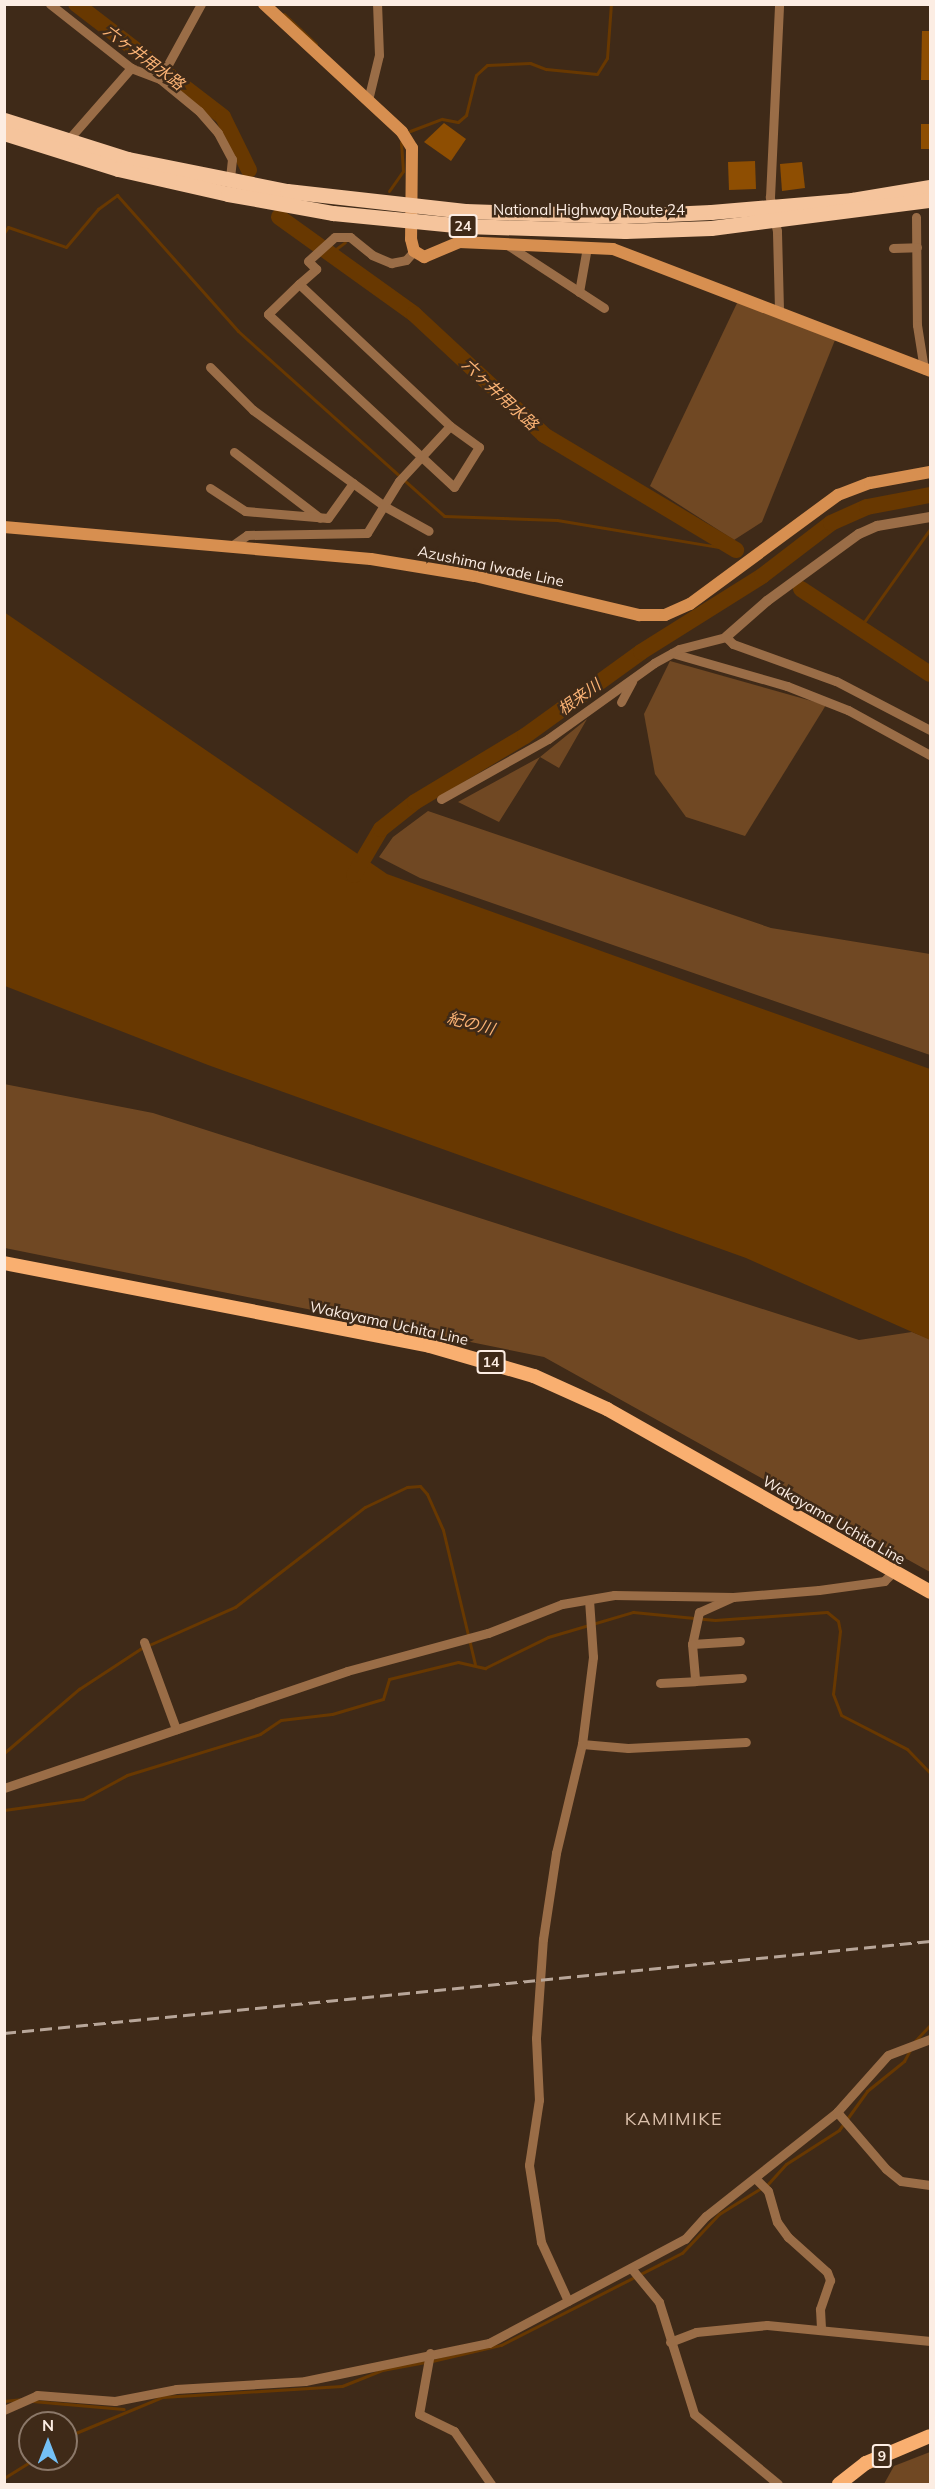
<!DOCTYPE html>
<html>
<head>
<meta charset="utf-8">
<style>
	body { margin:0 }
	#map { position:relative; width:935px; height:2489px; overflow:hidden; background:#3f2a18; font-family:Mulish,"Noto Sans JP",sans-serif }
	div>[style] { position:absolute }
	[style*='--x'] { left:calc(var(--x)*1px); top:calc(var(--y)*1px); width:calc(var(--w)*1px); rotate:calc(var(--a)*1deg) }
	.green>* { inset:0; background:#704823 }
	.water>* { inset:0; background:#683801 }
	.stream>* { height:3px; margin:-1.5px; padding:0 1.5px; transform-origin:1.5px; border-radius:1.5px; background:#683801 }
	.river>* { height:16px; margin:-8px; padding:0 8px; transform-origin:8px; border-radius:8px; background:#683801 }
	.building>* { inset:0; background:#8e4e02 }
	.minor>* { height:9px; margin:-4.5px; padding:0 4.5px; transform-origin:4.5px; border-radius:4.5px; background:#9a6d47 }
	.tertiary>* { height:10px; margin:-5px; padding:0 5px; transform-origin:5px; border-radius:5px; background:#9a6d47 }
	.secondary>* { height:12px; margin:-6px; padding:0 6px; transform-origin:6px; border-radius:6px; background:#d78f50 }
	.primary>* { height:14px; margin:-7px; padding:0 7px; transform-origin:7px; border-radius:7px; background:#f9af70 }
	.trunk>* { height:15px; margin:-7.5px; padding:0 7.5px; transform-origin:7.5px; border-radius:7.5px; background:#f5c49c }
	.rail>* { height:3px; margin-top:-1.5px; transform-origin:0; background:repeating-linear-gradient(90deg,#b8a699 0 12px,transparent 0 18px) }
	span { translate:-50% -50%; white-space:nowrap; text-align:center; line-height:1.15; -webkit-text-stroke:5px #3f2a18; paint-order:stroke }
	.shield-label span { padding:2px 4px; background:#3f2a18; border:2px solid; border-radius:4px; -webkit-text-stroke-width:0 }
	.shield-label { font-size:14px; color:#fcede3; font-weight:700 }
	.street-label { font-size:15px; color:#fcede3 }
	.water-label { font-size:16px; color:#fbb375; font-style:italic }
	.quarter-label { font-size:18px; color:#dcc1ac; letter-spacing:1.5px }
	.frame { position:absolute; inset:0; border:6px solid #fcede3; pointer-events:none }
	.north { position:absolute; left:18px; top:2411px; width:60px; height:60px; box-sizing:border-box; background:#3f2a18; border:2px solid #8b7869; border-radius:50%; rotate:0deg; font-size:16px; font-weight:700; line-height:24px; text-align:center; color:#fcede3 }
	.north::after { content:''; display:block; margin:auto; width:21px; height:27px; background:#74c0f6; clip-path:polygon(50% 0,100% 100%,50% 72%,0 100%) }
</style>
</head>
<body>
<div id="map">
	<div class="green">
		<i style="clip-path:polygon(738px 301px,835px 340px,762px 522px,734px 540px,650px 486px)"></i>
		<i style="clip-path:polygon(670px 661px,826px 705px,745px 836px,686px 817px,655px 774px,644px 714px)"></i>
		<i style="clip-path:polygon(587px 719px,559px 768px,540px 757px,499px 822px,458px 802px,540px 757px)"></i>
		<i style="clip-path:polygon(428px 811px,771px 928px,930px 954px,930px 1055px,420px 878px,379px 857px,393px 837px)"></i>
		<i style="clip-path:polygon(4px 1084px,153px 1113px,859px 1340px,912px 1332px,930px 1339px,930px 1572px,544px 1357px,5px 1248px)"></i>
		<i style="clip-path:polygon(930px 2452px,930px 2484px,884px 2484px,894px 2466px)"></i>
	</div>
	<div class="water">
		<i style="clip-path:polygon(4px 612px,387px 874px,930px 1069px,930px 1340px,746px 1258px,208px 1065px,5px 986px)"></i>
	</div>
	<div class="stream">
		<i style="--x:284;--y:14;--w:44;--a:43.2"></i>
		<i style="--x:410;--y:131;--w:34;--a:-21"></i>
		<i style="--x:442;--y:119;--w:16;--a:11"></i>
		<i style="--x:458;--y:122;--w:11;--a:-41"></i>
		<i style="--x:466;--y:115;--w:41;--a:-76"></i>
		<i style="--x:476;--y:75;--w:15;--a:-42"></i>
		<i style="--x:487;--y:65;--w:43;--a:-2.7"></i>
		<i style="--x:530;--y:63;--w:17;--a:21"></i>
		<i style="--x:546;--y:69;--w:51;--a:5.6"></i>
		<i style="--x:597;--y:74;--w:19;--a:-58"></i>
		<i style="--x:607;--y:58;--w:54;--a:-85.8"></i>
		<i style="--x:389;--y:191;--w:24;--a:-55"></i>
		<i style="--x:403;--y:171;--w:29;--a:-94"></i>
		<i style="--x:4;--y:233;--w:7;--a:-56"></i>
		<i style="--x:8;--y:227;--w:61;--a:19"></i>
		<i style="--x:66;--y:247;--w:50;--a:-49.9"></i>
		<i style="--x:98;--y:209;--w:24;--a:-36"></i>
		<i style="--x:117;--y:195;--w:182;--a:48.3"></i>
		<i style="--x:238;--y:331;--w:277;--a:41.9"></i>
		<i style="--x:444;--y:516;--w:113;--a:2"></i>
		<i style="--x:557;--y:520;--w:181;--a:9.5"></i>
		<i style="--x:328;--y:255;--w:21;--a:-37"></i>
		<i style="--x:859;--y:629;--w:123;--a:-54.6"></i>
		<i style="--x:4;--y:1753;--w:99;--a:-40.5"></i>
		<i style="--x:79;--y:1689;--w:73;--a:-33.3"></i>
		<i style="--x:140;--y:1649;--w:104;--a:-23.9"></i>
		<i style="--x:235;--y:1607;--w:164;--a:-37.6"></i>
		<i style="--x:365;--y:1507;--w:47;--a:-25.5"></i>
		<i style="--x:407;--y:1487;--w:13;--a:-4"></i>
		<i style="--x:420;--y:1486;--w:11;--a:49"></i>
		<i style="--x:427;--y:1494;--w:39;--a:66"></i>
		<i style="--x:443;--y:1530;--w:138;--a:76.6"></i>
		<i style="--x:4;--y:1810;--w:80;--a:-7.9"></i>
		<i style="--x:83;--y:1799;--w:50;--a:-28.6"></i>
		<i style="--x:127;--y:1775;--w:139;--a:-17.1"></i>
		<i style="--x:260;--y:1734;--w:25;--a:-34"></i>
		<i style="--x:281;--y:1720;--w:51;--a:-6.7"></i>
		<i style="--x:332;--y:1714;--w:53;--a:-16.4"></i>
		<i style="--x:383;--y:1699;--w:21;--a:-73"></i>
		<i style="--x:389;--y:1679;--w:71;--a:-13.8"></i>
		<i style="--x:458;--y:1662;--w:28;--a:13"></i>
		<i style="--x:485;--y:1668;--w:70;--a:-26.2"></i>
		<i style="--x:548;--y:1637;--w:89;--a:-16.4"></i>
		<i style="--x:633;--y:1612;--w:82;--a:5.6"></i>
		<i style="--x:715;--y:1620;--w:112;--a:-4.1"></i>
		<i style="--x:827;--y:1612;--w:14;--a:39"></i>
		<i style="--x:838;--y:1621;--w:10;--a:79"></i>
		<i style="--x:840;--y:1631;--w:63;--a:96.3"></i>
		<i style="--x:833;--y:1694;--w:22;--a:69"></i>
		<i style="--x:841;--y:1715;--w:74;--a:27.3"></i>
		<i style="--x:907;--y:1749;--w:33;--a:46"></i>
		<i style="--x:915;--y:2041;--w:22;--a:-47"></i>
		<i style="--x:767;--y:2185;--w:28;--a:-48"></i>
		<i style="--x:786;--y:2164;--w:63;--a:-32.7"></i>
		<i style="--x:839;--y:2130;--w:48;--a:-54.3"></i>
		<i style="--x:867;--y:2091;--w:48;--a:-39"></i>
		<i style="--x:904;--y:2061;--w:13;--a:-61"></i>
		<i style="--x:432;--y:2361;--w:71;--a:-13.1"></i>
		<i style="--x:501;--y:2345;--w:181;--a:-27"></i>
		<i style="--x:662;--y:2263;--w:22;--a:-27"></i>
		<i style="--x:682;--y:2253;--w:54;--a:-46.5"></i>
		<i style="--x:719;--y:2214;--w:49;--a:-31.8"></i>
		<i style="--x:4;--y:2401;--w:19;--a:-6"></i>
		<i style="--x:32;--y:2401;--w:92;--a:5"></i>
		<i style="--x:66;--y:2437;--w:104;--a:-22.6"></i>
		<i style="--x:162;--y:2397;--w:180;--a:-3.5"></i>
		<i style="--x:342;--y:2386;--w:43;--a:-21.8"></i>
		<i style="--x:382;--y:2370;--w:44;--a:-10.5"></i>
		<i style="--x:4;--y:2478;--w:36;--a:-32"></i>
	</div>
	<div class="river">
		<i style="--x:76;--y:4;--w:185;--a:37.5"></i>
		<i style="--x:223;--y:117;--w:59;--a:63.9"></i>
		<i style="--x:279;--y:217;--w:166;--a:35.7"></i>
		<i style="--x:414;--y:314;--w:178;--a:42.9"></i>
		<i style="--x:544;--y:435;--w:224;--a:30.9"></i>
		<i style="--x:801;--y:589;--w:154;--a:33.4"></i>
		<i style="--x:354;--y:875;--w:53;--a:-59.6"></i>
		<i style="--x:381;--y:829;--w:43;--a:-38.5"></i>
		<i style="--x:415;--y:802;--w:128;--a:-31"></i>
		<i style="--x:525;--y:736;--w:143;--a:-35.9"></i>
		<i style="--x:641;--y:652;--w:143;--a:-32.1"></i>
		<i style="--x:762;--y:576;--w:87;--a:-37.5"></i>
		<i style="--x:831;--y:523;--w:39;--a:-24"></i>
		<i style="--x:867;--y:507;--w:64;--a:-10.8"></i>
	</div>
	<div class="building">
		<i style="clip-path:polygon(922px 31px,930px 31px,930px 80px,921px 80px)"></i>
		<i style="clip-path:polygon(444px 123px,466px 139px,451px 161px,424px 142px)"></i>
		<i style="clip-path:polygon(921px 124px,930px 124px,930px 149px,921px 149px)"></i>
		<i style="clip-path:polygon(755px 161px,756px 189px,729px 190px,728px 162px)"></i>
		<i style="clip-path:polygon(802px 162px,805px 188px,782px 191px,780px 164px)"></i>
	</div>
	<div class="minor">
		<i style="--x:50;--y:4;--w:103;--a:38.3"></i>
		<i style="--x:131;--y:68;--w:31;--a:21"></i>
		<i style="--x:160;--y:79;--w:50;--a:39.4"></i>
		<i style="--x:199;--y:111;--w:29;--a:49"></i>
		<i style="--x:218;--y:133;--w:30;--a:62"></i>
		<i style="--x:232;--y:159;--w:20;--a:96"></i>
		<i style="--x:160;--y:79;--w:85;--a:-61.3"></i>
		<i style="--x:368;--y:100;--w:46;--a:-76.3"></i>
		<i style="--x:379;--y:55;--w:51;--a:-92.2"></i>
		<i style="--x:68;--y:140;--w:96;--a:-48.8"></i>
		<i style="--x:916;--y:217;--w:108;--a:89.5"></i>
		<i style="--x:917;--y:325;--w:45;--a:81"></i>
		<i style="--x:506;--y:244;--w:117;--a:33.1"></i>
		<i style="--x:893;--y:248;--w:24;--a:-2"></i>
		<i style="--x:299;--y:284;--w:207;--a:43.2"></i>
		<i style="--x:450;--y:426;--w:36;--a:36"></i>
		<i style="--x:479;--y:447;--w:47;--a:122"></i>
		<i style="--x:454;--y:487;--w:254;--a:-137.1"></i>
		<i style="--x:268;--y:314;--w:43;--a:-44.1"></i>
		<i style="--x:299;--y:284;--w:23;--a:-41"></i>
		<i style="--x:316;--y:269;--w:11;--a:-135"></i>
		<i style="--x:308;--y:261;--w:36;--a:-42"></i>
		<i style="--x:335;--y:237;--w:15;--a:0"></i>
		<i style="--x:350;--y:237;--w:28;--a:39"></i>
		<i style="--x:372;--y:255;--w:21;--a:23"></i>
		<i style="--x:391;--y:263;--w:15;--a:-11"></i>
		<i style="--x:406;--y:260;--w:12;--a:-48"></i>
		<i style="--x:579;--y:292;--w:46;--a:-79.9"></i>
		<i style="--x:779;--y:309;--w:78;--a:-91.5"></i>
		<i style="--x:777;--y:231;--w:35;--a:-102"></i>
		<i style="--x:770;--y:197;--w:193;--a:-87.3"></i>
		<i style="--x:210;--y:367;--w:61;--a:45"></i>
		<i style="--x:253;--y:410;--w:162;--a:36.2"></i>
		<i style="--x:384;--y:506;--w:51;--a:29.1"></i>
		<i style="--x:234;--y:452;--w:108;--a:37.5"></i>
		<i style="--x:210;--y:488;--w:42;--a:33.3"></i>
		<i style="--x:245;--y:511;--w:83;--a:4.8"></i>
		<i style="--x:328;--y:518;--w:43;--a:-54.5"></i>
		<i style="--x:230;--y:547;--w:21;--a:-35"></i>
		<i style="--x:247;--y:535;--w:120;--a:-1"></i>
		<i style="--x:367;--y:533;--w:61;--a:-58.4"></i>
		<i style="--x:399;--y:481;--w:75;--a:-47.2"></i>
		<i style="--x:672;--y:653;--w:120;--a:16"></i>
		<i style="--x:787;--y:686;--w:66;--a:21.5"></i>
		<i style="--x:848;--y:710;--w:94;--a:28.8"></i>
		<i style="--x:621;--y:702;--w:24;--a:-62"></i>
		<i style="--x:441;--y:799;--w:123;--a:-29.3"></i>
		<i style="--x:548;--y:739;--w:130;--a:-35.6"></i>
		<i style="--x:654;--y:663;--w:29;--a:-29"></i>
		<i style="--x:679;--y:649;--w:49;--a:-14.3"></i>
		<i style="--x:726;--y:637;--w:10;--a:45"></i>
		<i style="--x:733;--y:644;--w:109;--a:19.8"></i>
		<i style="--x:836;--y:681;--w:106;--a:27.5"></i>
		<i style="--x:733;--y:1597;--w:37;--a:156"></i>
		<i style="--x:699;--y:1612;--w:33;--a:102"></i>
		<i style="--x:692;--y:1644;--w:48;--a:-3.6"></i>
		<i style="--x:144;--y:1642;--w:93;--a:69.8"></i>
		<i style="--x:692;--y:1644;--w:37;--a:85"></i>
		<i style="--x:695;--y:1681;--w:47;--a:-3.7"></i>
		<i style="--x:660;--y:1683;--w:35;--a:-3"></i>
		<i style="--x:582;--y:1744;--w:46;--a:5"></i>
		<i style="--x:628;--y:1748;--w:118;--a:-2.9"></i>
		<i style="--x:4;--y:1788;--w:362;--a:-18.8"></i>
		<i style="--x:347;--y:1671;--w:146;--a:-15.1"></i>
		<i style="--x:488;--y:1633;--w:79;--a:-21.4"></i>
		<i style="--x:562;--y:1604;--w:53;--a:-9.8"></i>
		<i style="--x:614;--y:1595;--w:119;--a:1"></i>
		<i style="--x:733;--y:1597;--w:86;--a:-4.7"></i>
		<i style="--x:819;--y:1590;--w:66;--a:-7.9"></i>
		<i style="--x:884;--y:1581;--w:11;--a:-45"></i>
		<i style="--x:837;--y:2112;--w:75;--a:49.3"></i>
		<i style="--x:886;--y:2169;--w:19;--a:39"></i>
		<i style="--x:901;--y:2181;--w:29;--a:8"></i>
		<i style="--x:755;--y:2178;--w:18;--a:45"></i>
		<i style="--x:768;--y:2191;--w:32;--a:74"></i>
		<i style="--x:777;--y:2222;--w:19;--a:54"></i>
		<i style="--x:788;--y:2237;--w:52;--a:41.9"></i>
		<i style="--x:827;--y:2272;--w:9;--a:69"></i>
		<i style="--x:830;--y:2280;--w:31;--a:109"></i>
		<i style="--x:820;--y:2309;--w:18;--a:87"></i>
		<i style="--x:631;--y:2268;--w:44;--a:50.5"></i>
		<i style="--x:659;--y:2302;--w:117;--a:72.6"></i>
		<i style="--x:694;--y:2414;--w:109;--a:39.8"></i>
		<i style="--x:568;--y:2301;--w:65;--a:-114.6"></i>
		<i style="--x:541;--y:2242;--w:78;--a:-98.9"></i>
		<i style="--x:529;--y:2165;--w:66;--a:-81.3"></i>
		<i style="--x:539;--y:2100;--w:62;--a:-92.8"></i>
		<i style="--x:536;--y:2038;--w:99;--a:-86"></i>
		<i style="--x:543;--y:1939;--w:87;--a:-81.4"></i>
		<i style="--x:556;--y:1853;--w:112;--a:-76.6"></i>
		<i style="--x:582;--y:1744;--w:88;--a:-82.8"></i>
		<i style="--x:593;--y:1657;--w:57;--a:-94"></i>
		<i style="--x:670;--y:2342;--w:28;--a:-21"></i>
		<i style="--x:696;--y:2332;--w:71;--a:-5.6"></i>
		<i style="--x:767;--y:2325;--w:164;--a:5.6"></i>
		<i style="--x:430;--y:2353;--w:62;--a:100.2"></i>
		<i style="--x:419;--y:2414;--w:39;--a:26"></i>
		<i style="--x:454;--y:2431;--w:65;--a:55.1"></i>
		<i style="--x:4;--y:2410;--w:36;--a:-24"></i>
		<i style="--x:37;--y:2395;--w:78;--a:4.4"></i>
		<i style="--x:115;--y:2401;--w:62;--a:-11.1"></i>
		<i style="--x:176;--y:2389;--w:129;--a:-3.5"></i>
		<i style="--x:305;--y:2381;--w:188;--a:-11.7"></i>
		<i style="--x:489;--y:2343;--w:222;--a:-28"></i>
		<i style="--x:685;--y:2239;--w:31;--a:-48"></i>
		<i style="--x:706;--y:2216;--w:167;--a:-38.4"></i>
		<i style="--x:837;--y:2112;--w:76;--a:-48.2"></i>
		<i style="--x:888;--y:2055;--w:45;--a:-20.9"></i>
	</div>
	<div class="tertiary">
		<i style="--x:726;--y:637;--w:55;--a:-41.3"></i>
		<i style="--x:767;--y:601;--w:114;--a:-36.1"></i>
		<i style="--x:859;--y:534;--w:20;--a:-24"></i>
		<i style="--x:877;--y:526;--w:54;--a:-9.6"></i>
	</div>
	<div class="secondary">
		<i style="--x:264;--y:4;--w:188;--a:42.8"></i>
		<i style="--x:402;--y:132;--w:19;--a:58"></i>
		<i style="--x:412;--y:148;--w:91;--a:90.6"></i>
		<i style="--x:411;--y:239;--w:12;--a:76"></i>
		<i style="--x:414;--y:251;--w:12;--a:31"></i>
		<i style="--x:424;--y:257;--w:38;--a:-23"></i>
		<i style="--x:459;--y:242;--w:154;--a:2.6"></i>
		<i style="--x:613;--y:249;--w:340;--a:21"></i>
		<i style="--x:4;--y:527;--w:368;--a:5"></i>
		<i style="--x:371;--y:559;--w:105;--a:9.3"></i>
		<i style="--x:475;--y:576;--w:169;--a:13.4"></i>
		<i style="--x:639;--y:615;--w:26;--a:0"></i>
		<i style="--x:665;--y:615;--w:27;--a:-24"></i>
		<i style="--x:690;--y:604;--w:184;--a:-36.4"></i>
		<i style="--x:838;--y:495;--w:34;--a:-21"></i>
		<i style="--x:870;--y:483;--w:61;--a:-10.4"></i>
	</div>
	<div class="primary">
		<i style="--x:4;--y:1263;--w:434;--a:11"></i>
		<i style="--x:430;--y:1346;--w:108;--a:16.1"></i>
		<i style="--x:534;--y:1376;--w:80;--a:24.3"></i>
		<i style="--x:607;--y:1409;--w:371;--a:29.5"></i>
		<i style="--x:839;--y:2484;--w:34;--a:-38"></i>
		<i style="--x:866;--y:2463;--w:69;--a:-22.9"></i>
	</div>
	<div class="trunk">
		<i style="--x:4;--y:120;--w:130;--a:17.5"></i>
		<i style="--x:128;--y:159;--w:162;--a:11.4"></i>
		<i style="--x:287;--y:191;--w:179;--a:6.4"></i>
		<i style="--x:465;--y:211;--w:159;--a:1.8"></i>
		<i style="--x:624;--y:216;--w:87;--a:-2.6"></i>
		<i style="--x:711;--y:212;--w:142;--a:-4.9"></i>
		<i style="--x:852;--y:200;--w:79;--a:-9.5"></i>
		<i style="--x:4;--y:133;--w:120;--a:17.5"></i>
		<i style="--x:118;--y:169;--w:113;--a:12.8"></i>
		<i style="--x:228;--y:194;--w:107;--a:10.3"></i>
		<i style="--x:333;--y:213;--w:133;--a:5.6"></i>
		<i style="--x:465;--y:226;--w:160;--a:1.8"></i>
		<i style="--x:625;--y:231;--w:86;--a:-2"></i>
		<i style="--x:711;--y:228;--w:221;--a:-7.3"></i>
	</div>
	<div class="rail">
		<i style="--x:4;--y:2033;--w:931;--a:-5.67"></i>
	</div>
	<div class="shield-label">
		<span style="left:463px;top:226px">24</span>
		<span style="left:491px;top:1362px">14</span>
		<span style="left:882px;top:2456px">9</span>
	</div>
	<div class="street-label">
		<span style="left:589px;top:210px">National Highway Route 24</span>
		<span style="left:491px;top:566px;rotate:12deg">Azushima Iwade Line</span>
		<span style="left:389px;top:1323px;rotate:12deg">Wakayama Uchita Line</span>
		<span style="left:834px;top:1520px;rotate:30deg">Wakayama Uchita Line</span>
	</div>
	<div class="water-label">
		<span style="left:144px;top:57px;rotate:37deg">六ヶ井用水路</span>
		<span style="left:500px;top:394px;rotate:43deg">六ヶ井用水路</span>
		<span style="left:579px;top:697px;rotate:-36deg">根来川</span>
		<span style="left:471px;top:1023px;rotate:15deg">紀の川</span>
	</div>
	<div class="quarter-label">
		<span style="left:674px;top:2119px">KAMIMIKE</span>
	</div>
	<div class="frame"></div>
	<div class="north">N</div>
</div>
</body>
</html>
